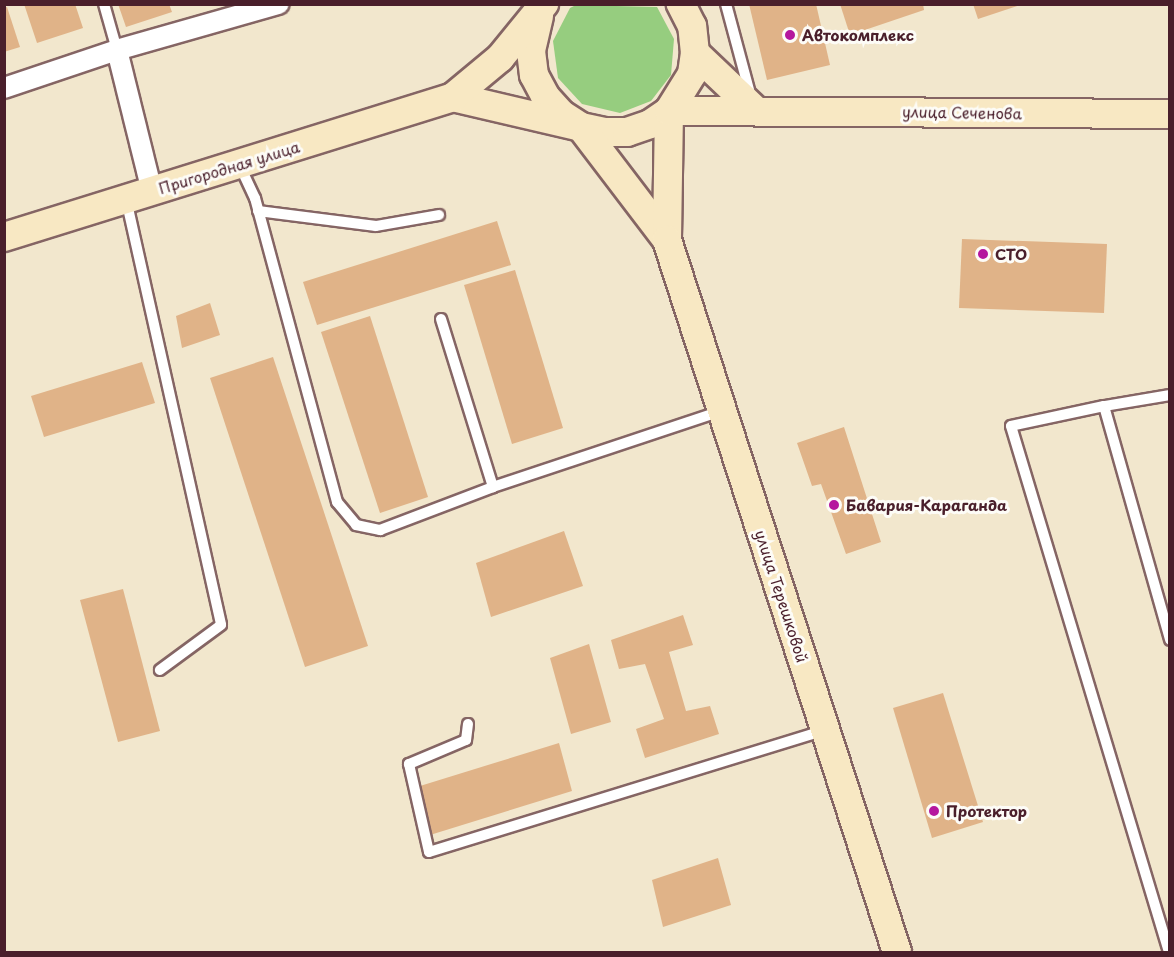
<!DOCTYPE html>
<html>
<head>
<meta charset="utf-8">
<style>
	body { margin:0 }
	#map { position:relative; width:1174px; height:957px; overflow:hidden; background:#f2e7cd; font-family:"Playpen Sans",sans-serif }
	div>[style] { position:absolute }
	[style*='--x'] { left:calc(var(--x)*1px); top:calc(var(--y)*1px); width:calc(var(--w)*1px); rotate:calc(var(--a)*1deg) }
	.green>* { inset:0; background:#96cd7f }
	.building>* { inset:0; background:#e0b388 }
	.roads { filter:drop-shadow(2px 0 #856564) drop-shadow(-2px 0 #856564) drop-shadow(0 2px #856564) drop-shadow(0 -2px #856564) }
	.lane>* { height:10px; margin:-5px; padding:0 5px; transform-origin:5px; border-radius:5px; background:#fff }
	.street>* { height:20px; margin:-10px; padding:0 10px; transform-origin:10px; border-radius:10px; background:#fff }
	.secondary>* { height:28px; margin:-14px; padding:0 14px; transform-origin:14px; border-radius:14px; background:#f8e8c3 }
	.dots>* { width:16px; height:16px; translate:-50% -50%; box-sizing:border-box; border:3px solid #fdfcf7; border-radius:50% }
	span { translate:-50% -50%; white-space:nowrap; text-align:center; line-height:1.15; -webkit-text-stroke:6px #fdfcf7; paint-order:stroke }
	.poi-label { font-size:15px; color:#4a1f2b; font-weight:700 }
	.left { translate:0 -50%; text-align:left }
	.street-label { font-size:15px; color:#4a1f2b }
	.frame { position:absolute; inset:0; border:6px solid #4a1f2b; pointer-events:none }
</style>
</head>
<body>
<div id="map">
	<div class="green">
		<i style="clip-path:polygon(576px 5px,657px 7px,674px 39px,671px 75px,651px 101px,620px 113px,582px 104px,558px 78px,553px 41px,570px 8px)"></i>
	</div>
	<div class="building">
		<i style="clip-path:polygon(24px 4px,75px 4px,83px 28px,37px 43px)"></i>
		<i style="clip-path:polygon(118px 4px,169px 4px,172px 12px,126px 27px)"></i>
		<i style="clip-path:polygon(749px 4px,816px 4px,830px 65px,767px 80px)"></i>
		<i style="clip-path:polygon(840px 4px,923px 4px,924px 10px,850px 35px)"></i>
		<i style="clip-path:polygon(973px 4px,1020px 4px,1020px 5px,978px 19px)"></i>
		<i style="clip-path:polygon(7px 7px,20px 47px,4px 52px,4px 8px)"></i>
		<i style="clip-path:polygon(497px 221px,511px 265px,317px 325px,303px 282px)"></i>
		<i style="clip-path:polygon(962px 239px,1107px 244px,1104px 313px,959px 308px)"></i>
		<i style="clip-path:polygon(515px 270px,563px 428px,512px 444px,464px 285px)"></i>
		<i style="clip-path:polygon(210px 303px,220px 335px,182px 348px,176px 316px)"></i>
		<i style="clip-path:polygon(370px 316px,428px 497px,380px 513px,321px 332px)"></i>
		<i style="clip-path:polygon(273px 357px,368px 646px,305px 667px,210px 378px)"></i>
		<i style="clip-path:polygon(142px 362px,155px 403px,44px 437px,31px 396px)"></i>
		<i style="clip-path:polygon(844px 427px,881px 542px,846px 554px,821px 484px,812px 486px,797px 443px)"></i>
		<i style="clip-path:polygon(564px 531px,583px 586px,491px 617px,476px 563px)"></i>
		<i style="clip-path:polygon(123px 589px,160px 731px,118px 742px,80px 600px)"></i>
		<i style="clip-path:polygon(683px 615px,693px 645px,669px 652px,686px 711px,710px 706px,719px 734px,645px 758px,636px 729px,664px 719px,645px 664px,619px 669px,611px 640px)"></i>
		<i style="clip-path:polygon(589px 644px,611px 722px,571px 734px,550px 658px)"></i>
		<i style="clip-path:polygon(943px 693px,983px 822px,932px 838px,893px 708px)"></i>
		<i style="clip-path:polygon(559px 743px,572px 791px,430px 835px,420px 786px)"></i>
		<i style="clip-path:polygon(718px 858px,731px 905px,663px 927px,652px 880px)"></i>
	</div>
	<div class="roads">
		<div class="lane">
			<i style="--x:104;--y:4;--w:48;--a:74.2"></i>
			<i style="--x:726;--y:4;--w:96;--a:75"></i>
			<i style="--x:239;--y:164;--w:38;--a:65"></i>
			<i style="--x:255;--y:198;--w:315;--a:74.9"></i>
			<i style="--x:337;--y:502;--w:30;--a:50"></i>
			<i style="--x:356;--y:525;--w:25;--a:12"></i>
			<i style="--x:380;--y:530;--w:121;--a:-20.8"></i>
			<i style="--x:126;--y:199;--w:436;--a:77.4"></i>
			<i style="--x:221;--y:625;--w:76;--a:143.6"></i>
			<i style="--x:258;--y:211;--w:119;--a:7.2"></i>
			<i style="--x:376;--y:226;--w:64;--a:-9.9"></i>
			<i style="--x:441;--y:319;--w:176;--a:72.8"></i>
			<i style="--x:493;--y:487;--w:241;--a:-18.4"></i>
			<i style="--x:1170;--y:395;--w:67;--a:170.5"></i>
			<i style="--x:1104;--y:406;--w:243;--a:74.2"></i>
			<i style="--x:1104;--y:406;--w:95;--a:167.9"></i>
			<i style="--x:1011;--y:426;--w:549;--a:73.28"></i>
			<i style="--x:468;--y:724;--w:16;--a:97"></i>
			<i style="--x:466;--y:740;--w:62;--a:157.2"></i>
			<i style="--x:409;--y:764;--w:90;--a:77.2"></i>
			<i style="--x:429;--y:852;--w:414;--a:-17.1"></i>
		</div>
		<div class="street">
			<i style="--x:117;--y:50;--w:145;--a:76.1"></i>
			<i style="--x:4;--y:88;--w:119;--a:-18.6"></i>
			<i style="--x:117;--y:50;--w:168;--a:-15.9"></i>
		</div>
		<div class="secondary">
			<i style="--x:539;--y:16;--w:36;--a:103"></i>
			<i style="--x:531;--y:51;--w:24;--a:83"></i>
			<i style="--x:534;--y:75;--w:24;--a:62"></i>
			<i style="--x:545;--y:96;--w:24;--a:48"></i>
			<i style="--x:561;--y:114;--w:24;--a:33"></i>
			<i style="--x:581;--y:127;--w:24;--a:12"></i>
			<i style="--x:604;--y:132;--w:23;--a:0"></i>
			<i style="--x:627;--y:132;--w:24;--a:-19"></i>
			<i style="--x:650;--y:124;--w:23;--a:-34"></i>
			<i style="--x:669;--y:111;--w:44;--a:-58.1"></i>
			<i style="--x:692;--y:74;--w:21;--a:-82"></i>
			<i style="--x:695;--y:53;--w:27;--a:-96"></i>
			<i style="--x:692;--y:26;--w:25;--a:-117"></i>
			<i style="--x:695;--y:53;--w:81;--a:43.5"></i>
			<i style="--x:453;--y:97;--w:131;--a:13.2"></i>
			<i style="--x:581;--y:127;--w:142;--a:52.7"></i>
			<i style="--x:669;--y:111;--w:129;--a:90.9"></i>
			<i style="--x:667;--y:240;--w:748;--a:72.1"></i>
			<i style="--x:669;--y:111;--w:501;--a:0.34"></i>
			<i style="--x:4;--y:237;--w:470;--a:-17.3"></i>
			<i style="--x:453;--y:97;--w:61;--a:-39.7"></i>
			<i style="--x:500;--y:58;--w:70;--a:-50.8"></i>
		</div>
	</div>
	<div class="dots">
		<i style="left:790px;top:35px;background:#b5179e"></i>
		<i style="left:983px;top:254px;background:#b5179e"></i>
		<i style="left:834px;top:505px;background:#b5179e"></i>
		<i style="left:934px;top:811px;background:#b5179e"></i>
	</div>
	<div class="poi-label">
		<span class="left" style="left:802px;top:35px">Автокомплекс</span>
		<span class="left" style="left:995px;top:254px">СТО</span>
		<span class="left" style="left:846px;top:505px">Бавария-Караганда</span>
		<span class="left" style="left:946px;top:811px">Протектор</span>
	</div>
	<div class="street-label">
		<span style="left:962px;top:112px;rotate:1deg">улица Сеченова</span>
		<span style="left:229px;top:167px;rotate:-17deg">Пригородная улица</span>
		<span style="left:782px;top:596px;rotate:72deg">улица Терешковой</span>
	</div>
	<div class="frame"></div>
</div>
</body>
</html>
